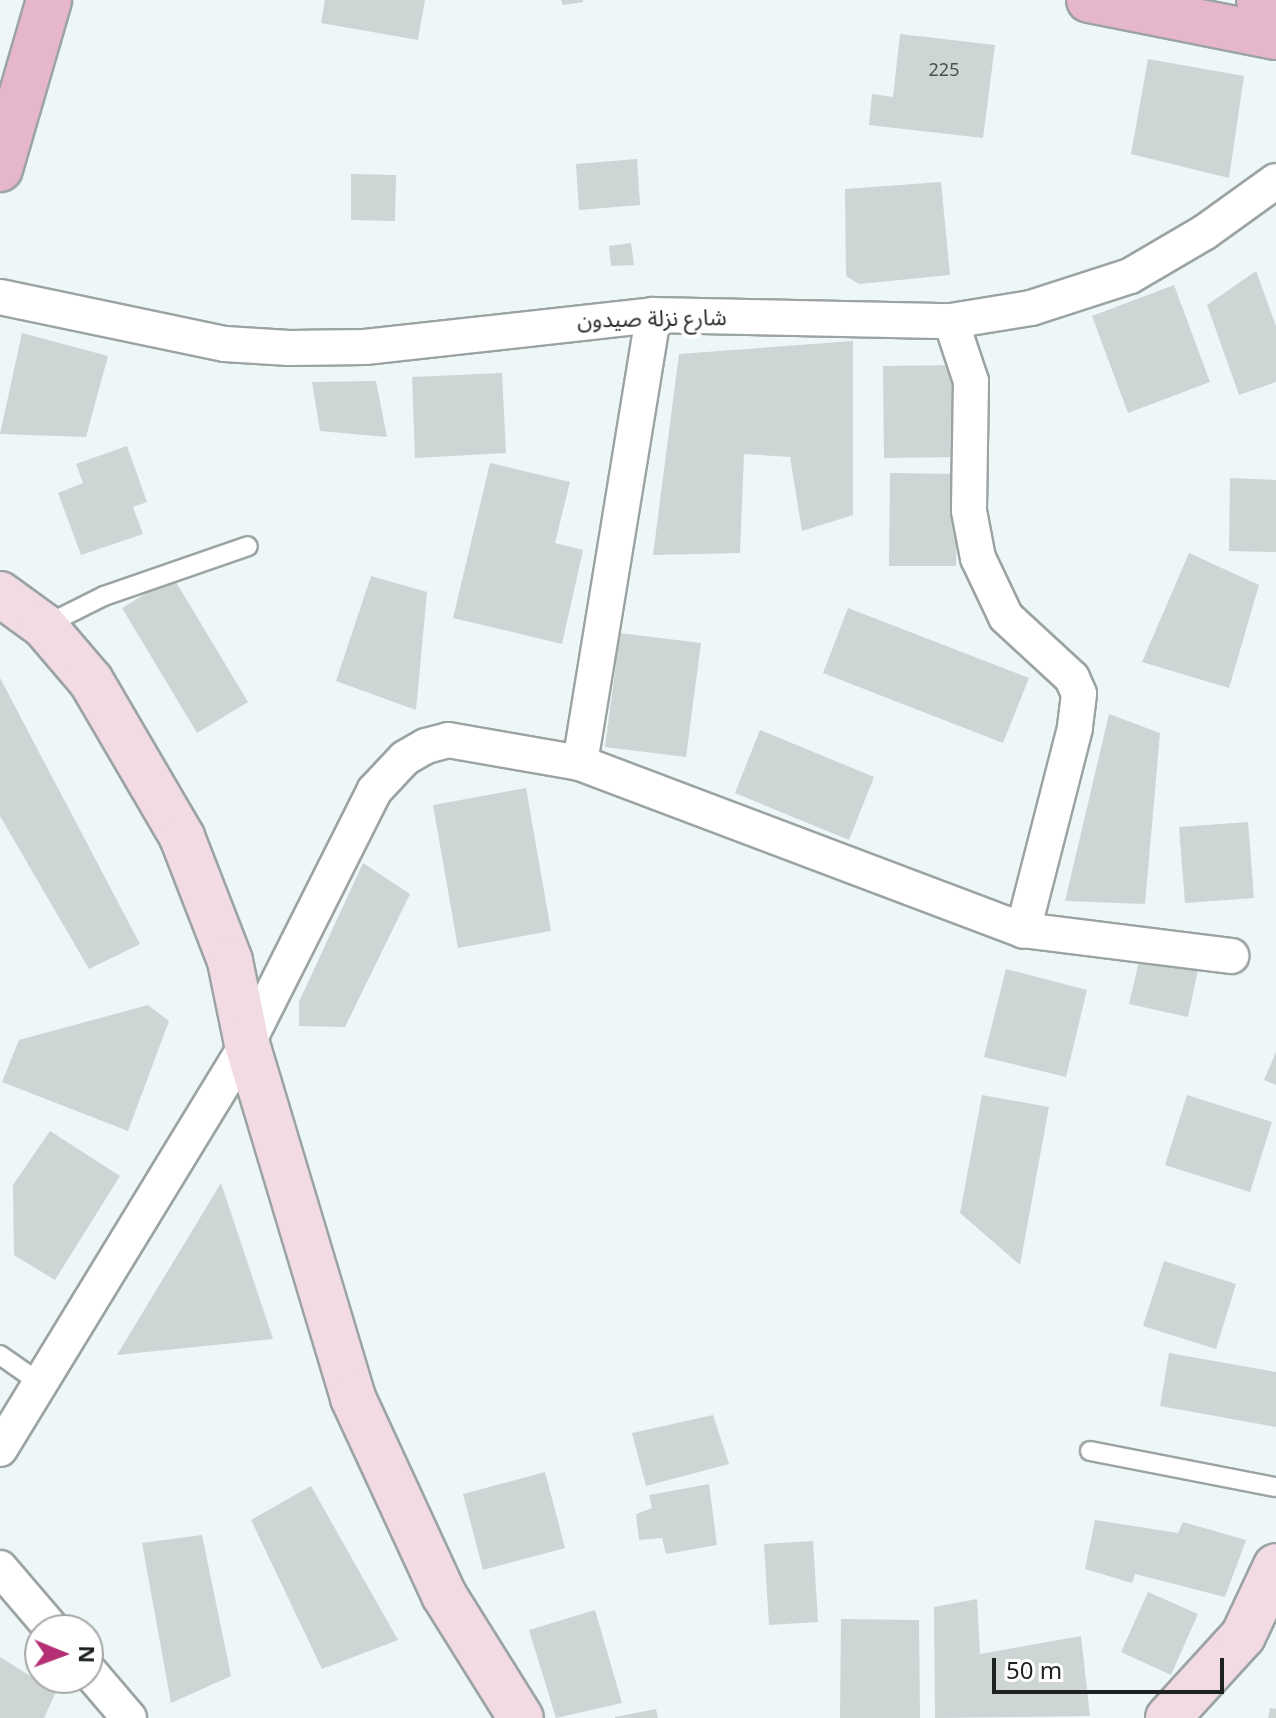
<!DOCTYPE html>
<html>
<head>
<meta charset="utf-8">
<style>
	body { margin:0 }
	#map { position:relative; width:1276px; height:1718px; overflow:hidden; background:#eef7f7; font-family:Georgia,"Noto Sans Arabic",serif }
	div>[style] { position:absolute }
	[style*='--x'] { left:calc(var(--x)*1px); top:calc(var(--y)*1px); width:calc(var(--w)*1px); rotate:calc(var(--a)*1deg) }
	.building>* { inset:0; background:#cdd5d5 }
	.roads { filter:drop-shadow(2px 0 #9ca4a3) drop-shadow(-2px 0 #9ca4a3) drop-shadow(0 2px #9ca4a3) drop-shadow(0 -2px #9ca4a3) }
	.lane>* { height:18px; margin:-9px; padding:0 9px; transform-origin:9px; border-radius:9px; background:#fff }
	.street>* { height:34px; margin:-17px; padding:0 17px; transform-origin:17px; border-radius:17px; background:#fff }
	.secondary>* { height:44px; margin:-22px; padding:0 22px; transform-origin:22px; border-radius:22px; background:#f2dbe5 }
	.primary>* { height:44px; margin:-22px; padding:0 22px; transform-origin:22px; border-radius:22px; background:#e6b7ca }
	span { translate:-50% -50%; white-space:nowrap; text-align:center; line-height:1.15; -webkit-text-stroke:8px #fff; paint-order:stroke }
	.number-label { font-size:18px; color:#4a4f4f }
	.number-label span { -webkit-text-stroke-width:0 }
	.street-label { font-size:22px; color:#1f2222 }
	.north { position:absolute; left:24px; top:1614px; width:80px; height:80px; box-sizing:border-box; background:#fff; border:2px solid #a5a7a7; border-radius:50%; rotate:91deg; font-size:22px; font-weight:700; line-height:32px; text-align:center; color:#1f2222 }
	.north::after { content:''; display:block; margin:auto; width:28px; height:36px; background:#b42f74; clip-path:polygon(50% 0,100% 100%,50% 72%,0 100%) }
	.scale { position:absolute; left:992px; top:1658px; width:232px; height:36px; box-sizing:border-box; border:4px solid #1f2222; border-top:0; padding-left:10px; font-size:24px; line-height:28px; white-space:nowrap; color:#1f2222; -webkit-text-stroke:6px #fff; paint-order:stroke }
</style>
</head>
<body>
<div id="map">
	<div class="building">
		<i style="clip-path:polygon(325px 0,425px 0,418px 40px,321px 23px)"></i>
		<i style="clip-path:polygon(561px 0,583px 0,583px 2px,563px 5px)"></i>
		<i style="clip-path:polygon(900px 34px,995px 45px,983px 138px,869px 125px,872px 94px,893px 97px)"></i>
		<i style="clip-path:polygon(1148px 59px,1244px 76px,1229px 178px,1131px 154px)"></i>
		<i style="clip-path:polygon(637px 159px,640px 205px,579px 210px,576px 164px)"></i>
		<i style="clip-path:polygon(351px 174px,396px 175px,395px 221px,351px 220px)"></i>
		<i style="clip-path:polygon(941px 182px,950px 275px,859px 284px,846px 276px,845px 189px)"></i>
		<i style="clip-path:polygon(631px 243px,634px 265px,611px 266px,609px 246px)"></i>
		<i style="clip-path:polygon(1256px 271px,1276px 326px,1276px 382px,1239px 395px,1207px 305px)"></i>
		<i style="clip-path:polygon(1174px 285px,1210px 382px,1128px 413px,1092px 316px)"></i>
		<i style="clip-path:polygon(22px 333px,108px 356px,86px 437px,0 434px)"></i>
		<i style="clip-path:polygon(853px 341px,853px 515px,802px 531px,790px 457px,744px 454px,740px 553px,653px 555px,679px 354px)"></i>
		<i style="clip-path:polygon(959px 365px,959px 457px,884px 458px,883px 366px)"></i>
		<i style="clip-path:polygon(502px 373px,506px 453px,415px 458px,412px 377px)"></i>
		<i style="clip-path:polygon(376px 381px,387px 437px,320px 431px,312px 382px)"></i>
		<i style="clip-path:polygon(127px 446px,147px 502px,133px 507px,143px 534px,81px 555px,58px 493px,83px 483px,76px 464px)"></i>
		<i style="clip-path:polygon(490px 463px,570px 482px,555px 543px,583px 550px,562px 644px,453px 618px)"></i>
		<i style="clip-path:polygon(890px 473px,958px 474px,956px 566px,889px 566px)"></i>
		<i style="clip-path:polygon(1230px 478px,1276px 480px,1276px 552px,1229px 551px)"></i>
		<i style="clip-path:polygon(1189px 553px,1259px 585px,1229px 688px,1142px 662px)"></i>
		<i style="clip-path:polygon(371px 576px,427px 592px,416px 710px,336px 681px)"></i>
		<i style="clip-path:polygon(173px 577px,248px 702px,197px 733px,122px 608px)"></i>
		<i style="clip-path:polygon(848px 608px,1029px 678px,1003px 743px,823px 673px)"></i>
		<i style="clip-path:polygon(620px 633px,701px 643px,686px 757px,605px 747px)"></i>
		<i style="clip-path:polygon(0 678px,140px 944px,89px 969px,0 816px)"></i>
		<i style="clip-path:polygon(1109px 714px,1160px 733px,1145px 904px,1065px 901px)"></i>
		<i style="clip-path:polygon(760px 730px,874px 777px,849px 840px,735px 793px)"></i>
		<i style="clip-path:polygon(526px 788px,551px 931px,458px 948px,433px 805px)"></i>
		<i style="clip-path:polygon(1248px 822px,1254px 898px,1185px 903px,1179px 827px)"></i>
		<i style="clip-path:polygon(363px 863px,410px 894px,345px 1027px,299px 1026px,299px 1002px)"></i>
		<i style="clip-path:polygon(1140px 957px,1198px 970px,1188px 1017px,1129px 1004px)"></i>
		<i style="clip-path:polygon(1006px 969px,1087px 990px,1066px 1077px,984px 1057px)"></i>
		<i style="clip-path:polygon(148px 1005px,169px 1021px,128px 1131px,2px 1082px,19px 1040px)"></i>
		<i style="clip-path:polygon(1276px 1052px,1276px 1085px,1264px 1080px)"></i>
		<i style="clip-path:polygon(982px 1095px,1049px 1107px,1020px 1265px,960px 1213px)"></i>
		<i style="clip-path:polygon(1187px 1095px,1272px 1122px,1250px 1192px,1165px 1165px)"></i>
		<i style="clip-path:polygon(50px 1131px,120px 1176px,55px 1280px,14px 1255px,13px 1185px)"></i>
		<i style="clip-path:polygon(221px 1183px,273px 1339px,117px 1355px)"></i>
		<i style="clip-path:polygon(1164px 1261px,1236px 1284px,1216px 1349px,1143px 1326px)"></i>
		<i style="clip-path:polygon(1169px 1353px,1276px 1372px,1276px 1427px,1160px 1406px)"></i>
		<i style="clip-path:polygon(713px 1415px,729px 1464px,646px 1486px,632px 1433px)"></i>
		<i style="clip-path:polygon(545px 1472px,565px 1548px,483px 1570px,463px 1494px)"></i>
		<i style="clip-path:polygon(709px 1484px,717px 1545px,666px 1554px,662px 1538px,639px 1540px,636px 1514px,652px 1508px,649px 1495px)"></i>
		<i style="clip-path:polygon(311px 1486px,398px 1640px,322px 1669px,251px 1520px)"></i>
		<i style="clip-path:polygon(1095px 1520px,1178px 1533px,1183px 1522px,1246px 1540px,1225px 1597px,1135px 1574px,1132px 1583px,1085px 1569px)"></i>
		<i style="clip-path:polygon(202px 1535px,231px 1676px,171px 1703px,142px 1543px)"></i>
		<i style="clip-path:polygon(813px 1541px,818px 1622px,769px 1625px,764px 1544px)"></i>
		<i style="clip-path:polygon(1148px 1592px,1198px 1614px,1171px 1675px,1121px 1652px)"></i>
		<i style="clip-path:polygon(977px 1599px,980px 1654px,1081px 1636px,1090px 1716px,935px 1718px,934px 1607px)"></i>
		<i style="clip-path:polygon(595px 1610px,622px 1703px,556px 1718px,529px 1630px)"></i>
		<i style="clip-path:polygon(841px 1619px,919px 1620px,920px 1718px,840px 1718px)"></i>
		<i style="clip-path:polygon(0 1657px,56px 1692px,44px 1718px,0 1718px)"></i>
		<i style="clip-path:polygon(1270px 1708px,1276px 1709px,1276px 1718px,1268px 1718px)"></i>
		<i style="clip-path:polygon(656px 1709px,658px 1718px,615px 1718px,615px 1717px)"></i>
	</div>
	<div class="roads">
		<div class="lane">
			<i style="--x:44;--y:626;--w:67;--a:-26.6"></i>
			<i style="--x:104;--y:596;--w:152;--a:-19.1"></i>
			<i style="--x:0;--y:1355;--w:49;--a:35"></i>
			<i style="--x:1090;--y:1451;--w:189;--a:11"></i>
		</div>
		<div class="street">
			<i style="--x:0;--y:297;--w:230;--a:11.8"></i>
			<i style="--x:225;--y:344;--w:64;--a:3.6"></i>
			<i style="--x:289;--y:348;--w:76;--a:-0.8"></i>
			<i style="--x:365;--y:347;--w:290;--a:-6.3"></i>
			<i style="--x:653;--y:315;--w:298;--a:1.2"></i>
			<i style="--x:951;--y:321;--w:81;--a:-9.2"></i>
			<i style="--x:1031;--y:308;--w:104;--a:-17.9"></i>
			<i style="--x:1130;--y:276;--w:87;--a:-30.4"></i>
			<i style="--x:1205;--y:232;--w:87;--a:-35.7"></i>
			<i style="--x:951;--y:321;--w:63;--a:71.6"></i>
			<i style="--x:971;--y:381;--w:130;--a:90.9"></i>
			<i style="--x:969;--y:511;--w:48;--a:79.2"></i>
			<i style="--x:978;--y:558;--w:65;--a:64.6"></i>
			<i style="--x:1006;--y:617;--w:90;--a:42.7"></i>
			<i style="--x:1072;--y:678;--w:17;--a:66"></i>
			<i style="--x:1079;--y:694;--w:34;--a:97"></i>
			<i style="--x:1075;--y:728;--w:209;--a:104.4"></i>
			<i style="--x:1023;--y:930;--w:210;--a:7.1"></i>
			<i style="--x:580;--y:763;--w:454;--a:-80.7"></i>
			<i style="--x:0;--y:1449;--w:474;--a:-58.6"></i>
			<i style="--x:247;--y:1044;--w:283;--a:-63.3"></i>
			<i style="--x:374;--y:791;--w:45;--a:-46.8"></i>
			<i style="--x:405;--y:758;--w:24;--a:-30"></i>
			<i style="--x:426;--y:746;--w:23;--a:-15"></i>
			<i style="--x:448;--y:740;--w:134;--a:9.9"></i>
			<i style="--x:580;--y:763;--w:473;--a:20.7"></i>
			<i style="--x:0;--y:1568;--w:82;--a:49.5"></i>
			<i style="--x:88;--y:1670;--w:63;--a:49.5"></i>
		</div>
		<div class="secondary">
			<i style="--x:0;--y:594;--w:54;--a:36"></i>
			<i style="--x:44;--y:626;--w:72;--a:49.5"></i>
			<i style="--x:91;--y:681;--w:181;--a:59.7"></i>
			<i style="--x:182;--y:837;--w:133;--a:68.8"></i>
			<i style="--x:230;--y:961;--w:85;--a:78.4"></i>
			<i style="--x:247;--y:1044;--w:370;--a:73.3"></i>
			<i style="--x:353;--y:1398;--w:217;--a:65.2"></i>
			<i style="--x:444;--y:1595;--w:145;--a:58"></i>
			<i style="--x:1168;--y:1718;--w:111;--a:-47.6"></i>
			<i style="--x:1243;--y:1636;--w:77;--a:-64.8"></i>
		</div>
		<div class="primary">
			<i style="--x:1089;--y:0;--w:191;--a:11.2"></i>
			<i style="--x:1259;--y:0;--w:17;--a:13"></i>
			<i style="--x:0;--y:169;--w:176;--a:-73.8"></i>
		</div>
	</div>
	<div class="number-label">
		<span style="left:944px;top:70px">225</span>
	</div>
	<div class="street-label">
		<span style="left:652px;top:320px;rotate:-1deg">شارع نزلة صيدون</span>
	</div>
	<div class="north">N</div>
	<div class="scale">50 m</div>
</div>
</body>
</html>
